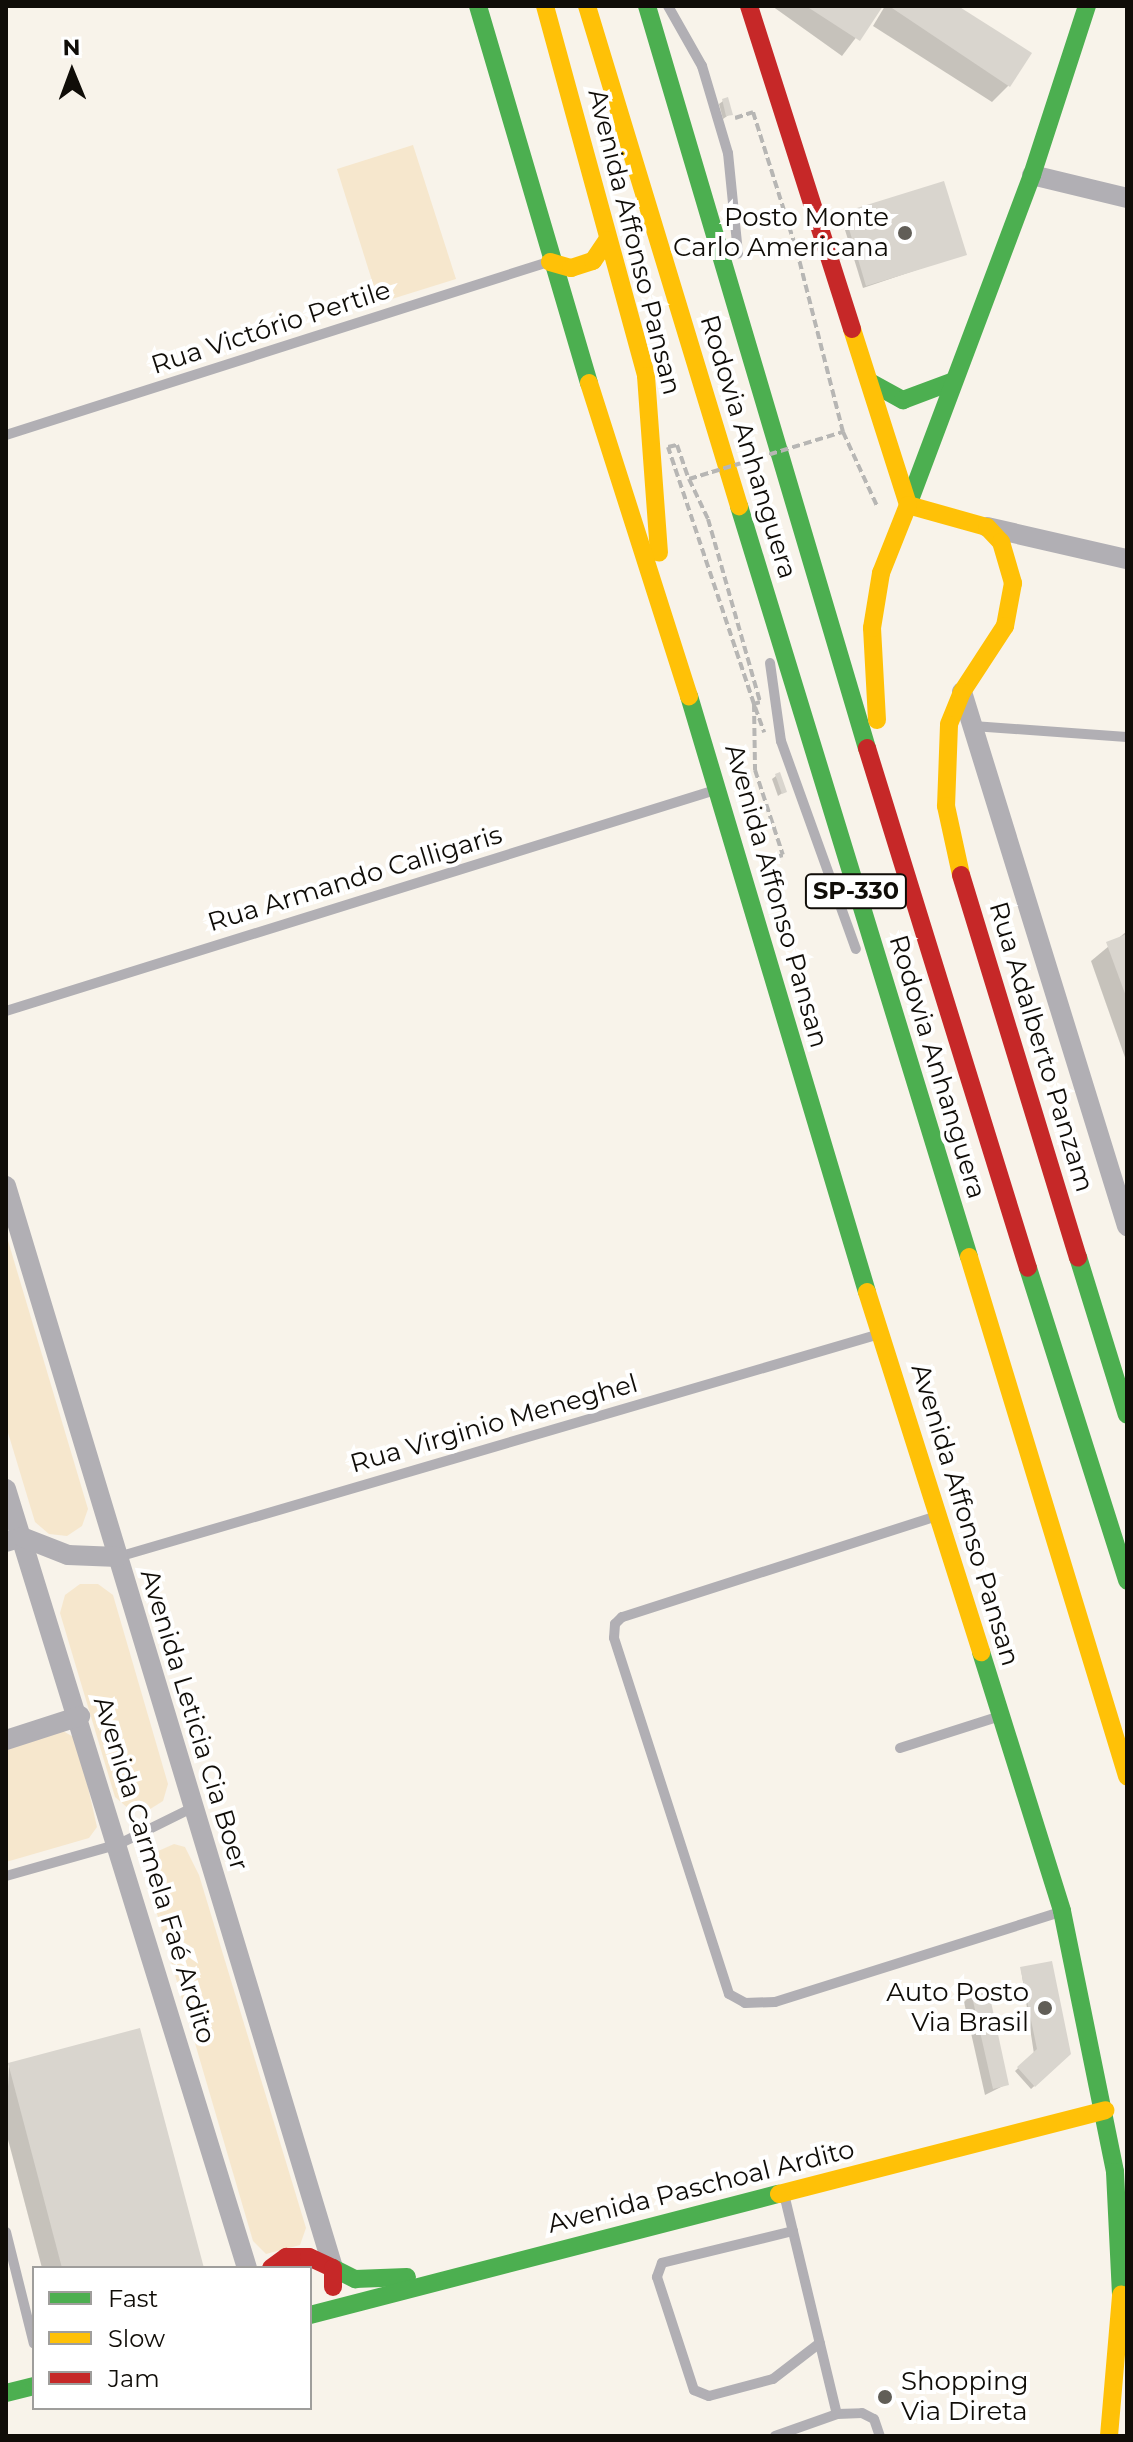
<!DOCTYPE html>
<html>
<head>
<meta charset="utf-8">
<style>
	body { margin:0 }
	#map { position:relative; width:1133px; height:2442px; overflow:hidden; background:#f8f3ea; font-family:Montserrat,sans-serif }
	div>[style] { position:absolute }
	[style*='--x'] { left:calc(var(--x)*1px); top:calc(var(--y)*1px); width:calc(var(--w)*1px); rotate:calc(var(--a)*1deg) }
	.green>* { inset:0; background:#f6e7cd }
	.shadow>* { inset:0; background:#0003 }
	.building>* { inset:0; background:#d9d5ce }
	.path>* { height:4px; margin-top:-2px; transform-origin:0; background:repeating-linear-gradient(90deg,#b7b6b4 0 8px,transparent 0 12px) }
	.lane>* { height:10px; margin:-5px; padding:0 5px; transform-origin:5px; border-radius:5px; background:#b1afb4 }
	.street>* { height:20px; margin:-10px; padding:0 10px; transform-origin:10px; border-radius:10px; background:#b1afb4 }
	.fast>* { height:18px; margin:-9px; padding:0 9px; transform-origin:9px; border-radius:9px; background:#4caf50 }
	.slow>* { height:18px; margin:-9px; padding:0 9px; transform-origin:9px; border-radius:9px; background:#ffc107 }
	.jam>* { height:18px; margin:-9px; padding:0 9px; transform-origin:9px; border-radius:9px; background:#c62828 }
	.path-bridge>* { height:4px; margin-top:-2px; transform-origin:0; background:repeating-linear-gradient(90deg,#b7b6b4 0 8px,transparent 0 12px) }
	.dots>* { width:22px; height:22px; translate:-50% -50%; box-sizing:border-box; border:4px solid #fff; border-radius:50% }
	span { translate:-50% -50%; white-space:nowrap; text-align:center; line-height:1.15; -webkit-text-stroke:8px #fff; paint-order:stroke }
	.shield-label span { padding:2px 6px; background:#fff; border:2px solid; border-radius:6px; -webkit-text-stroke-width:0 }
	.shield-label { font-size:24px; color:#100d08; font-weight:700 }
	.poi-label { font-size:26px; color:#100d08 }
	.right { translate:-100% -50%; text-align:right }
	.left { translate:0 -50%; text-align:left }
	.street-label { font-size:26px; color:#100d08 }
	.frame { position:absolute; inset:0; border:8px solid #100d08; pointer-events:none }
	.legend { position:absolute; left:32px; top:2266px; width:280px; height:144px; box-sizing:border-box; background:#fff; border:2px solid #9f9e9c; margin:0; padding:10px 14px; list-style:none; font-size:24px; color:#100d08 }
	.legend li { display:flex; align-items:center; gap:16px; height:40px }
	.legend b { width:40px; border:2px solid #9f9e9c }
	.north { position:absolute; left:32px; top:32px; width:80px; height:80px; -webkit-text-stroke:6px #fff; paint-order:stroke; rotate:359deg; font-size:22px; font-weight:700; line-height:32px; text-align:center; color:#100d08 }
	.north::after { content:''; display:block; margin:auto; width:28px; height:36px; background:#100d08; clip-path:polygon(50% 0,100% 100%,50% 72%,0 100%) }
</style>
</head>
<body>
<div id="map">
	<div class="green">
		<i style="clip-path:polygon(413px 145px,456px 279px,379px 303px,337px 169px)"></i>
		<i style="clip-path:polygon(6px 1234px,88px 1509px,82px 1526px,67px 1536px,49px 1534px,35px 1522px,6px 1426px)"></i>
		<i style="clip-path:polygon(80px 1584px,98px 1584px,113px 1595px,168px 1784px,163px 1801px,147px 1811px,129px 1809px,115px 1797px,60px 1613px,65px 1595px)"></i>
		<i style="clip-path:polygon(63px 1731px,77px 1739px,97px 1827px,89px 1838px,6px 1862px,6px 1747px)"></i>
		<i style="clip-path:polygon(174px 1844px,185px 1847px,199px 1875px,306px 2228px,300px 2245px,266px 2254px,253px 2241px,148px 1883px,147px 1856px)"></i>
	</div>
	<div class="shadow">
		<i style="clip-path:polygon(772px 6px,880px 6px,842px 56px)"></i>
		<i style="clip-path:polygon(885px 6px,955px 6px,1009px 85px,992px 102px,873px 26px)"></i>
		<i style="clip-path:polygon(723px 101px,730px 114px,723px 119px,719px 104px)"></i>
		<i style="clip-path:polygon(845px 214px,964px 254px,863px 288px,841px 217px)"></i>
		<i style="clip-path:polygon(776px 776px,784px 792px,778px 796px,772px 779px)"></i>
		<i style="clip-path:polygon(1127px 931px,1127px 1063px,1091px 961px)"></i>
		<i style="clip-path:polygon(1021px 1969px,1069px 2054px,1031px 2089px,1015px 2071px,1034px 2054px)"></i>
		<i style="clip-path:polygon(972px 1994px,1007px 2084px,985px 2095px,964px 2002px)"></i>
		<i style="clip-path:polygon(9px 2064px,202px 2268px,42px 2268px,6px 2132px)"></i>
	</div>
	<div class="building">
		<i style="clip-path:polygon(806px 6px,883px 6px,860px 41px)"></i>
		<i style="clip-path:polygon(889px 6px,958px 6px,1032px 53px,1010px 87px)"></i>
		<i style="clip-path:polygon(728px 97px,733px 115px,726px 116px,722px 99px)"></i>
		<i style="clip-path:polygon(944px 181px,967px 255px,866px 286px,844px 212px)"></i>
		<i style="clip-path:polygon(780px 772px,787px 792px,782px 794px,775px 774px)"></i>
		<i style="clip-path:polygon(1127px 934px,1127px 999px,1106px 942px)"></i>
		<i style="clip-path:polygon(1052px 1961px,1071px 2054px,1035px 2087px,1017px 2067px,1037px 2049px,1020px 1967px)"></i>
		<i style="clip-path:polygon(988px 1988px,1009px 2085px,993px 2089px,971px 1992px)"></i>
		<i style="clip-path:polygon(140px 2028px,204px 2268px,62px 2268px,8px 2063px)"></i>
	</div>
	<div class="path">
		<i style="--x:735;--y:118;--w:19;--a:-18"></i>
		<i style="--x:753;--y:112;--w:143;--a:72.5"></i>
		<i style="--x:796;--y:248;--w:5;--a:-11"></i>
		<i style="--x:843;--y:432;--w:81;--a:65.3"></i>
		<i style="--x:689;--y:479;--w:44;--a:64.6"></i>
		<i style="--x:708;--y:519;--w:190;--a:74.1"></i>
		<i style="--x:760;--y:702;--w:6;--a:162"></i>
		<i style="--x:754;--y:704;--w:66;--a:89.1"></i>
		<i style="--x:755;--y:770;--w:89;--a:71.8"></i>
		<i style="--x:783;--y:855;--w:22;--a:164"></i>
		<i style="--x:755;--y:707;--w:27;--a:70"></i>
	</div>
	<div class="lane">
		<i style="--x:668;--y:6;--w:69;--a:60.5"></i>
		<i style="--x:702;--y:66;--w:91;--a:73.4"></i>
		<i style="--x:728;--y:153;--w:101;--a:84.3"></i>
		<i style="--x:6;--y:435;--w:566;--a:-17.7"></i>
		<i style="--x:770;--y:663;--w:79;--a:82"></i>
		<i style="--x:781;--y:741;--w:221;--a:70.2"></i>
		<i style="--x:973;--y:726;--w:154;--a:4.1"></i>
		<i style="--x:6;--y:1011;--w:743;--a:-17.31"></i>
		<i style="--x:937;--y:1516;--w:331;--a:162.2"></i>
		<i style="--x:622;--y:1617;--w:10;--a:135"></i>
		<i style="--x:615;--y:1624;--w:14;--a:94"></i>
		<i style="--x:614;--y:1638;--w:374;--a:72.1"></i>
		<i style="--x:729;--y:1994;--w:18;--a:29"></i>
		<i style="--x:745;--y:2003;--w:30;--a:-2"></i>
		<i style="--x:775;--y:2002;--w:299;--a:-17.5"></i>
		<i style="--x:118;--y:1557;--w:790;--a:-16.32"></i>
		<i style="--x:900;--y:1748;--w:102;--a:-17.7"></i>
		<i style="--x:6;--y:1876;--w:117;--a:-15.8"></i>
		<i style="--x:119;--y:1844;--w:81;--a:-26.3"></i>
		<i style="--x:784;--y:2194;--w:226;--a:76.5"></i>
		<i style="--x:793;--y:2231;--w:135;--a:166.3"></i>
		<i style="--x:662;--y:2263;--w:15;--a:110"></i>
		<i style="--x:657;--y:2277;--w:119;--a:71.9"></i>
		<i style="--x:694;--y:2390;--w:16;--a:22"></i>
		<i style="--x:709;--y:2396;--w:66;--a:-14.9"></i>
		<i style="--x:773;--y:2379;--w:59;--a:-37.5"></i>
		<i style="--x:6;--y:2232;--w:115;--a:76"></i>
		<i style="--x:775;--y:2436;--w:66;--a:-19.5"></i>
		<i style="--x:837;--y:2414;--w:25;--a:-2"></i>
		<i style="--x:862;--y:2413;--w:13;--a:27"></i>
		<i style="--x:874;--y:2419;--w:18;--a:71"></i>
	</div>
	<div class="street">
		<i style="--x:1032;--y:175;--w:98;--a:13.6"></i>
		<i style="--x:987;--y:527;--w:144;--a:12.9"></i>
		<i style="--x:962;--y:692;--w:559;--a:72.83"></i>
		<i style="--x:6;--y:1186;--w:1130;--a:73.18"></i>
		<i style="--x:6;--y:1489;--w:815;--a:72.81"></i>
		<i style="--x:6;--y:1542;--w:17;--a:-17"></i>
		<i style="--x:22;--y:1537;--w:49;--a:21.4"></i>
		<i style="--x:68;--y:1555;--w:50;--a:2.3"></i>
		<i style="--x:6;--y:1740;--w:78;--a:-18"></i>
	</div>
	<div class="fast">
		<i style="--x:478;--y:6;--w:393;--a:73.6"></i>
		<i style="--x:647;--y:6;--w:774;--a:73.49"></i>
		<i style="--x:870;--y:382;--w:38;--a:29"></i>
		<i style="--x:903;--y:400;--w:51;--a:-20.6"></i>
		<i style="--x:908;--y:505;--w:353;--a:-69.4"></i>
		<i style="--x:1032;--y:175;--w:178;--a:-72"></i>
		<i style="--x:739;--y:506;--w:785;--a:72.97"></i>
		<i style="--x:689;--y:696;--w:622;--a:73.37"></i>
		<i style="--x:1078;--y:1257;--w:165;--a:72.8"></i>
		<i style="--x:1028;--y:1268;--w:328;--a:72.4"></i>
		<i style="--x:981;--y:1652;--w:271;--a:72.6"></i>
		<i style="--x:1062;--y:1911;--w:266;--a:78.5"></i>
		<i style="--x:1115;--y:2172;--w:123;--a:87.2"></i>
		<i style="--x:333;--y:2268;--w:25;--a:27"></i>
		<i style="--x:355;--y:2279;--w:52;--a:-2.2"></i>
		<i style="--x:310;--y:2315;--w:484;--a:-14.5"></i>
		<i style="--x:6;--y:2393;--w:29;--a:-14"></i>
	</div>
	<div class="slow">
		<i style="--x:545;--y:6;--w:384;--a:74.7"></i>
		<i style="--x:646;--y:376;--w:177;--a:85.8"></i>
		<i style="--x:587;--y:6;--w:523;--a:73.09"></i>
		<i style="--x:550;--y:262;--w:22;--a:16"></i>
		<i style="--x:571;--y:268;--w:23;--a:-18"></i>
		<i style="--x:593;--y:261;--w:25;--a:-56"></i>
		<i style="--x:852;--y:329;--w:185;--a:72.3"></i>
		<i style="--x:589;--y:383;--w:329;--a:72.3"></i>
		<i style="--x:908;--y:505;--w:82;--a:15.6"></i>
		<i style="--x:987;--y:527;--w:21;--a:47"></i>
		<i style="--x:1001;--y:542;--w:43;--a:73.7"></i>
		<i style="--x:1013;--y:583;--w:44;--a:100.5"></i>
		<i style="--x:1005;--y:626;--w:79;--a:123.1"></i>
		<i style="--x:962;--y:692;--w:35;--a:112"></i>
		<i style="--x:949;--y:725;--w:81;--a:92.1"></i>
		<i style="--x:946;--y:806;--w:71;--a:77.7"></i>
		<i style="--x:877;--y:720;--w:92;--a:-93.1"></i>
		<i style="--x:872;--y:628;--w:56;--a:-80.7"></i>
		<i style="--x:881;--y:573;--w:73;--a:-68.3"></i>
		<i style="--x:969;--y:1257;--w:543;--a:73.07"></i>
		<i style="--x:867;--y:1292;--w:378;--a:72.4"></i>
		<i style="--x:779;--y:2194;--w:337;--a:-14.4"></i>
		<i style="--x:1109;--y:2436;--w:142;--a:-85.1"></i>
	</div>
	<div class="jam">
		<i style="--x:749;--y:6;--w:339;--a:72.3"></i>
		<i style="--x:867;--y:748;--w:544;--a:72.8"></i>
		<i style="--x:961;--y:875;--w:400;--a:73"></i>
		<i style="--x:271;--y:2268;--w:19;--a:-36"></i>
		<i style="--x:286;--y:2257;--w:23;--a:0"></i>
		<i style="--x:309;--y:2257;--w:26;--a:25"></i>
		<i style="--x:333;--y:2268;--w:19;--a:90"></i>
	</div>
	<div class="path-bridge">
		<i style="--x:754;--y:704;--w:271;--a:-108.5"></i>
		<i style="--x:668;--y:447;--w:9;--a:-13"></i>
		<i style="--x:677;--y:445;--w:36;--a:71"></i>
		<i style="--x:689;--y:479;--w:161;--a:-17"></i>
		<i style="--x:843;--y:432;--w:190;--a:-104.3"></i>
	</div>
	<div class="dots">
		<i style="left:905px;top:233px;background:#615e57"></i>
		<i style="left:1045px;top:2008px;background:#615e57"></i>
		<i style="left:885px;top:2397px;background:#615e57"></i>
	</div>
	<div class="shield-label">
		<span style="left:856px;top:891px">SP-330</span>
	</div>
	<div class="poi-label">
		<span class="right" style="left:889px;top:233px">Posto Monte<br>Carlo Americana</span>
		<span class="right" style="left:1029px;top:2008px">Auto Posto<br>Via Brasil</span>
		<span class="left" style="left:901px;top:2397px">Shopping<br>Via Direta</span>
	</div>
	<div class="street-label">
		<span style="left:634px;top:242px;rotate:76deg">Avenida Affonso Pansan</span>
		<span style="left:271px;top:328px;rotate:-18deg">Rua Victório Pertile</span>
		<span style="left:748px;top:447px;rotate:73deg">Rodovia Anhanguera</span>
		<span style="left:355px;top:879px;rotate:-17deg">Rua Armando Calligaris</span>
		<span style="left:776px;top:896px;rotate:74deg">Avenida Affonso Pansan</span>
		<span style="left:1041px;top:1047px;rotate:73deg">Rua Adalberto Panzam</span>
		<span style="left:937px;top:1067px;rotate:73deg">Rodovia Anhanguera</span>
		<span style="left:494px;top:1424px;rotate:-16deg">Rua Virginio Meneghel</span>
		<span style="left:965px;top:1515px;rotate:73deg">Avenida Affonso Pansan</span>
		<span style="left:194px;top:1720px;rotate:73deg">Avenida Leticia Cia Boer</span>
		<span style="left:154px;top:1870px;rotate:73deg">Avenida Carmela Faé Ardito</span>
		<span style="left:701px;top:2187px;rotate:-14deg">Avenida Paschoal Ardito</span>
	</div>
	<div class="frame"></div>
	<ul class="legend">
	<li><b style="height:10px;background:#4caf50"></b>Fast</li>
	<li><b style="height:10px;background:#ffc107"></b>Slow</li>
	<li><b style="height:10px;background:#c62828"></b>Jam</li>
	</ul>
	<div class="north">N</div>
</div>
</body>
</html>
